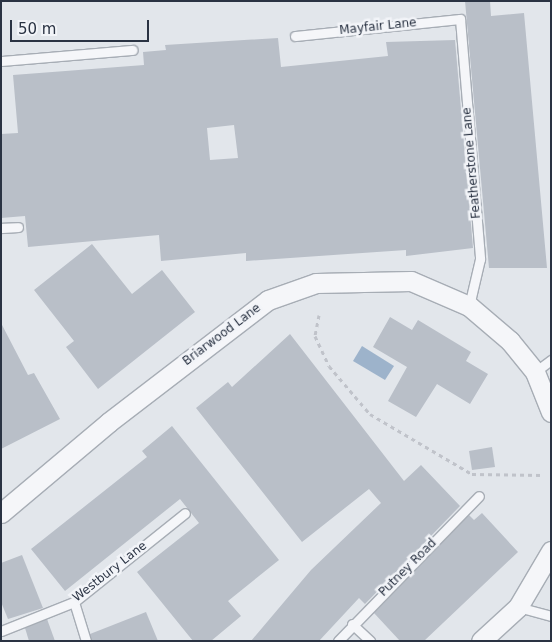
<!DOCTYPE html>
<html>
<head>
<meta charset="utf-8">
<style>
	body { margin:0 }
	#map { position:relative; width:552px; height:642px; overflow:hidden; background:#e2e6eb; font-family:"DejaVu Sans",sans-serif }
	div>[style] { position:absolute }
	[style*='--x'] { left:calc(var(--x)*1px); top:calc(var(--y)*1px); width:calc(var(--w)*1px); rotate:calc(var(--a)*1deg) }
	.water>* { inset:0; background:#9db3cb }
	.building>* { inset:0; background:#b9bfc8 }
	.path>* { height:3px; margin-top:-1.5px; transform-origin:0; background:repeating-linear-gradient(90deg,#c0c3ca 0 4px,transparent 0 8px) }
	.roads { filter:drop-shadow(1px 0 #a7adb5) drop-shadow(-1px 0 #a7adb5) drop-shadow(0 1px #a7adb5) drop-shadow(0 -1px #a7adb5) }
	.service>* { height:9px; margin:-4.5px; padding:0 4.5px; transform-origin:4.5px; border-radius:4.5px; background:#f5f6f9 }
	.minor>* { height:19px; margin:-9.5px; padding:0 9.5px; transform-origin:9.5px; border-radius:9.5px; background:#f5f6f9 }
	span { translate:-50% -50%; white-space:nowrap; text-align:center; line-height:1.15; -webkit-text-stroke:5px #f2f4f8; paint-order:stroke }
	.street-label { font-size:12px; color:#2a3343 }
	.frame { position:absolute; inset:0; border:2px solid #2a3343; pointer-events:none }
	.scale { position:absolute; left:10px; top:20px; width:139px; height:22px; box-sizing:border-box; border:2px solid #2a3343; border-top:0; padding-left:6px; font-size:15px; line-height:18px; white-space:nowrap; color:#2a3343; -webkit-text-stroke:4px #f2f4f8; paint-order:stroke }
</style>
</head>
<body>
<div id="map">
	<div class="water">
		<i style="clip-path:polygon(362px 346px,394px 366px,385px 380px,353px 361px)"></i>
	</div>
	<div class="building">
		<i style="clip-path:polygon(465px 1px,490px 1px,491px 16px,524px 13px,547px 268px,489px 268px)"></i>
		<i style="clip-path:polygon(evenodd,278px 38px,281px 67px,388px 56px,386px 42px,455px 40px,473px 248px,406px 256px,406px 250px,246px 261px,246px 253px,161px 261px,159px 235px,28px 247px,25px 216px,1px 218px,1px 134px,18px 133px,13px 75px,144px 65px,143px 52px,166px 50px,165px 45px,278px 38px,234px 125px,238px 158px,210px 160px,207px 128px,234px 125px)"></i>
		<i style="clip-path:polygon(92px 244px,132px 294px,162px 270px,195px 312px,98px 389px,66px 347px,74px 341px,34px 290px)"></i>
		<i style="clip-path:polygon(390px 317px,412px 330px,418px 320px,471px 352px,466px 361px,488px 374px,470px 404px,437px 384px,416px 417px,388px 401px,407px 367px,373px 347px)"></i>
		<i style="clip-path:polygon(1px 323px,28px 375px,34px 373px,60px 419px,1px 449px)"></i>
		<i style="clip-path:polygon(290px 334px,404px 481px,421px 465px,460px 506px,365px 604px,359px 598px,319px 641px,251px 641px,311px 570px,381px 503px,369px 489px,302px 542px,196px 408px,228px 382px,232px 387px)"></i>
		<i style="clip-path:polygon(172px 426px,279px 560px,228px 601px,241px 616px,211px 641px,193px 641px,137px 572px,199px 523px,180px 499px,65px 591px,31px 549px,147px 457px,142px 451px)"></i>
		<i style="clip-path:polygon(492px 447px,495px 467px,472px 470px,469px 451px)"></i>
		<i style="clip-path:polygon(482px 513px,518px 552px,424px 641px,400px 641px,374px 613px,469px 515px,474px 520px)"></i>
		<i style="clip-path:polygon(22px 555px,43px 608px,8px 619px,1px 602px,1px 563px)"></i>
		<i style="clip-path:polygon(146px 612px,158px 641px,92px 641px,90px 634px)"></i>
		<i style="clip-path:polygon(47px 619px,55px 641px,29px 641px,25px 628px)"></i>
	</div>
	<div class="path">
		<i style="--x:319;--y:315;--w:21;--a:101"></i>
		<i style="--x:315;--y:336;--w:33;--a:65"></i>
		<i style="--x:329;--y:366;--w:63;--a:49.5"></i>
		<i style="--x:370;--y:414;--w:118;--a:30.5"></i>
		<i style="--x:472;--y:474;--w:70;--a:0.8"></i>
	</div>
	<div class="roads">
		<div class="service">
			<i style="--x:295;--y:36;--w:166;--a:-5.9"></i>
			<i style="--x:460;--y:19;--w:241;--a:85.2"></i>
			<i style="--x:480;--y:259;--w:48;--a:103.2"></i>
			<i style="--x:1;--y:61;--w:132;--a:-4.8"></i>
			<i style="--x:1;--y:228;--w:17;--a:-3"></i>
			<i style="--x:535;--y:372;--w:20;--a:-37"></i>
			<i style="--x:74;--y:602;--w:41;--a:72.9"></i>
			<i style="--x:518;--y:607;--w:34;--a:15"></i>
			<i style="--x:352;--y:624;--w:25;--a:43"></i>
			<i style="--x:1;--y:631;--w:79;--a:-21.7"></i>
			<i style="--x:74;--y:602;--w:142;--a:-38.7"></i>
			<i style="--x:338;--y:641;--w:202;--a:-45.8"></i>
		</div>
		<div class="minor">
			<i style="--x:1;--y:513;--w:141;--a:-40.1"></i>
			<i style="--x:109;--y:422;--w:200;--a:-37.5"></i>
			<i style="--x:268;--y:300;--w:51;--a:-19.5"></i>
			<i style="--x:316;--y:283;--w:95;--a:-1.2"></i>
			<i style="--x:411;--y:281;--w:63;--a:23.3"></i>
			<i style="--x:469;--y:306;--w:54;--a:40.5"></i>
			<i style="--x:510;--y:341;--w:40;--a:51"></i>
			<i style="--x:535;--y:372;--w:43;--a:68.2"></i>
			<i style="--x:481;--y:641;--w:50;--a:-42.6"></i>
			<i style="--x:518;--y:607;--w:65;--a:-59.5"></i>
		</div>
	</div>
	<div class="street-label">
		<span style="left:378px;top:27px;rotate:-6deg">Mayfair Lane</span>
		<span style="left:472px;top:163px;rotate:-95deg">Featherstone Lane</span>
		<span style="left:222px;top:335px;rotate:-37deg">Briarwood Lane</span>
		<span style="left:408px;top:568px;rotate:-45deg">Putney Road</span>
		<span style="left:110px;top:572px;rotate:-38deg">Westbury Lane</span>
	</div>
	<div class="frame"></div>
	<div class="scale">50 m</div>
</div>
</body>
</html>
